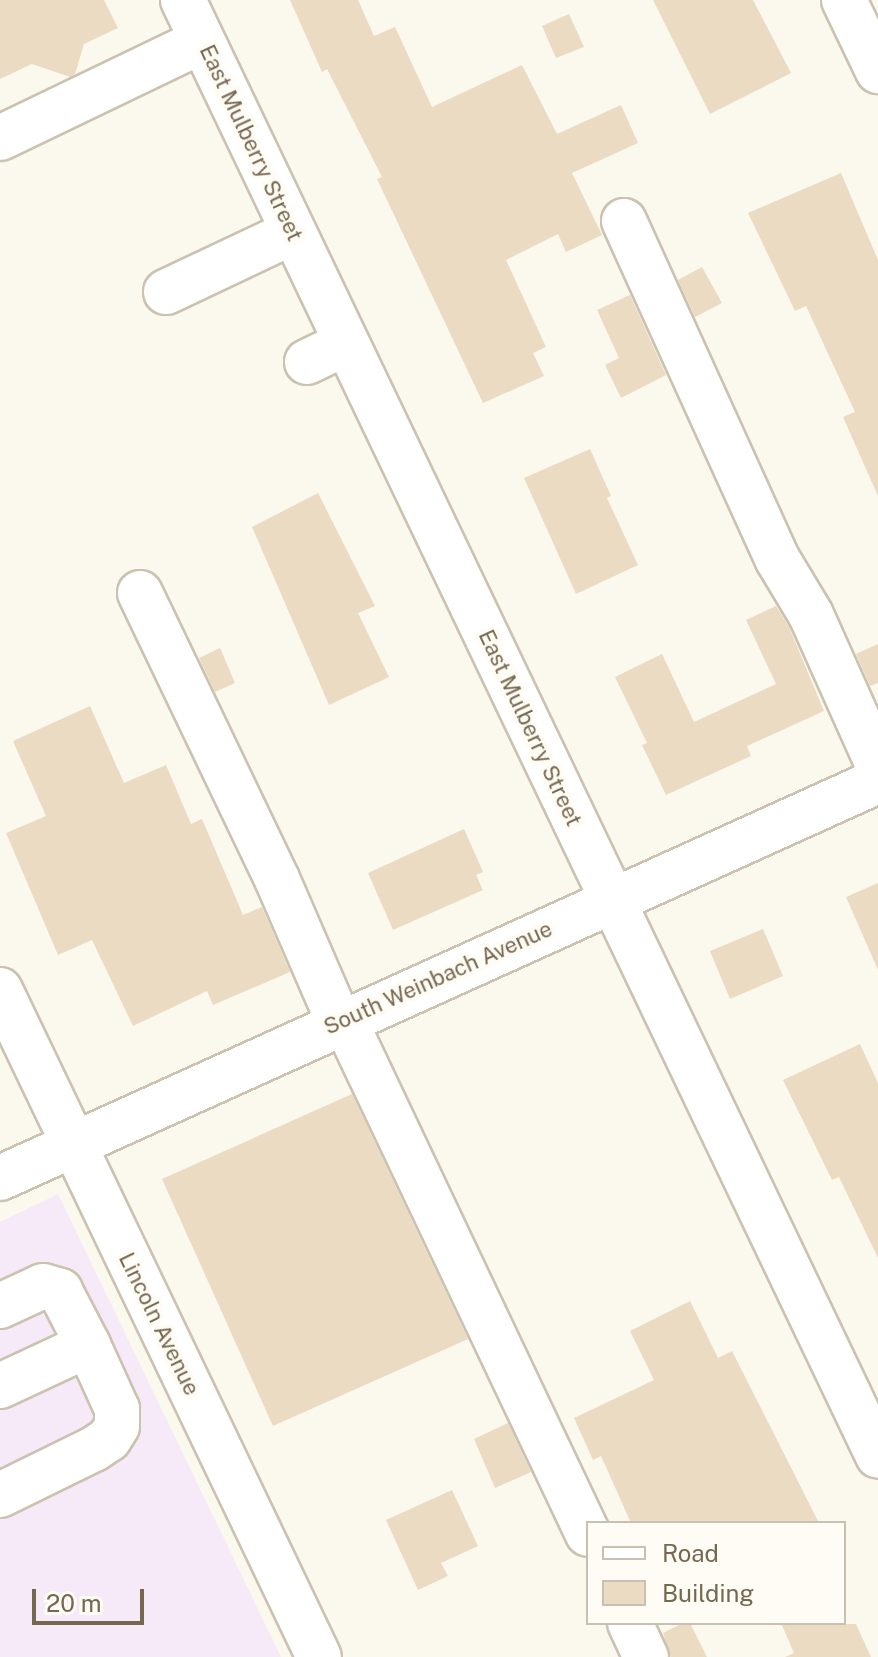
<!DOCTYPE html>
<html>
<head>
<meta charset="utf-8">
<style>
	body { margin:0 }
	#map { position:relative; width:878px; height:1657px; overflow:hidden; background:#fbf9ed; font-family:"Public Sans",sans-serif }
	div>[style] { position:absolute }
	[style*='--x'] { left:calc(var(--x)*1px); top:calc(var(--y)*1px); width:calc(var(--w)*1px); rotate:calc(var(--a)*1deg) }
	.education>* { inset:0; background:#f6e9f8 }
	.building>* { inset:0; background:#eadbc2 }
	.roads { filter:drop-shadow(2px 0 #cbc2b0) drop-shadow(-2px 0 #cbc2b0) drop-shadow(0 2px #cbc2b0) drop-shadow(0 -2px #cbc2b0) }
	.minor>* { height:44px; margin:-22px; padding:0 22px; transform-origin:22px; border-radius:22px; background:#fff }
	span { translate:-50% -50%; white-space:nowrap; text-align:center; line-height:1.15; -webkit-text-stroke:8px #fefcf4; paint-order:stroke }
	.street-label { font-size:22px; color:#766751 }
	.legend { position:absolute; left:586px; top:1521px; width:260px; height:104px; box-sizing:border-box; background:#fefcf4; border:2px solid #c8c0b3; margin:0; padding:10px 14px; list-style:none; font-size:24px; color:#766751 }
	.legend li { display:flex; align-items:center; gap:16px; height:40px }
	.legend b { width:40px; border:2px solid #c8c0b3 }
	.scale { position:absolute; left:32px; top:1589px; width:112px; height:36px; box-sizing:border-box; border:4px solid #766751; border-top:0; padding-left:10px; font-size:24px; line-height:28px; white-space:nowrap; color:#766751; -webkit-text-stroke:6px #fefcf4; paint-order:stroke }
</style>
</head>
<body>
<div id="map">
	<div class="education">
		<i style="clip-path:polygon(58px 1194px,281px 1657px,0 1657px,0 1222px)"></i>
	</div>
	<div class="building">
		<i style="clip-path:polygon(0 0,104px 0,118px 28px,84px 44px,75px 74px,70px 77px,32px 64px,0 79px)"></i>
		<i style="clip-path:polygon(290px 0,358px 0,374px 36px,395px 27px,432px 107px,522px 65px,557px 134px,621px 105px,638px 143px,572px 173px,602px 235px,566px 252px,558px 234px,506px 260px,546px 347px,533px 353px,544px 376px,483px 403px,377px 179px,382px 177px,327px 69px,322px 72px)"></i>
		<i style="clip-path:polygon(653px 0,753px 0,791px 73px,710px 114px)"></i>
		<i style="clip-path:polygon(569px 14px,584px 47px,556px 58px,542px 26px)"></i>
		<i style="clip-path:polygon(841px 173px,878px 260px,878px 496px,843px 417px,855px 412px,806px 306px,795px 311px,748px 213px)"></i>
		<i style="clip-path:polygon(702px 267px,722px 303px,695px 317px,678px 280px)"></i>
		<i style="clip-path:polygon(630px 295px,666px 375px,621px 398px,605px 365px,619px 358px,597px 310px)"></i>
		<i style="clip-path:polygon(590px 449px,611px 496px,607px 498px,638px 565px,576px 594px,524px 478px)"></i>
		<i style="clip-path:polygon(318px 493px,375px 606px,358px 613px,389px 677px,329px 705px,252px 527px)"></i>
		<i style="clip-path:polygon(776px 606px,789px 627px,824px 711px,747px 746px,751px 756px,666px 795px,642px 745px,647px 743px,615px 677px,662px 654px,694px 722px,776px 684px,746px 620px)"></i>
		<i style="clip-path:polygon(878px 644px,878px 683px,870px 686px,856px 654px)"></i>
		<i style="clip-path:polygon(220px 648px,235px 683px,215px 692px,199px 658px)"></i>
		<i style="clip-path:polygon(90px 706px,124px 783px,166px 765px,191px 824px,202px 819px,243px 915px,262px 907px,290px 972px,213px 1005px,207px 991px,133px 1026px,92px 940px,58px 955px,6px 833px,46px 816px,13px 741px)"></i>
		<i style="clip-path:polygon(464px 829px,483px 872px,476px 875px,483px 890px,393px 930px,368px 873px)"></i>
		<i style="clip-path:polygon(878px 883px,878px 970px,846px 897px)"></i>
		<i style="clip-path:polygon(763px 929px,783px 976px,730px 999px,710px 951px)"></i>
		<i style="clip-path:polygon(860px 1044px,878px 1083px,878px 1258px,839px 1177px,832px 1180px,783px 1080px)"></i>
		<i style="clip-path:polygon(352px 1094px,468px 1339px,273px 1426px,162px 1179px)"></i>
		<i style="clip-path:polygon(690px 1301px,718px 1358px,732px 1351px,819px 1523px,631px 1523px,601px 1456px,593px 1460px,574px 1418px,654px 1380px,630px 1331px)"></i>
		<i style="clip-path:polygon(508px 1423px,531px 1472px,495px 1488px,474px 1439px)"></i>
		<i style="clip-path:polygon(452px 1490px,478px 1546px,441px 1563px,448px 1576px,418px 1590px,386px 1520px)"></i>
		<i style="clip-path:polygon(683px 1623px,690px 1623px,707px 1657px,671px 1657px,663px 1633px)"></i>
		<i style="clip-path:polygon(781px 1623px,856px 1624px,871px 1657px,785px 1657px,794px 1653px)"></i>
	</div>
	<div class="roads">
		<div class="minor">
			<i style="--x:183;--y:0;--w:1613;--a:64.48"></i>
			<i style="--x:844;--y:0;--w:79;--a:64.4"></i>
			<i style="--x:0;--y:138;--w:224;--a:-25.7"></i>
			<i style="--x:624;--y:221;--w:372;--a:65.6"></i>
			<i style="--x:778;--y:560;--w:64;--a:59"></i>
			<i style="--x:811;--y:615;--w:164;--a:65.9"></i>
			<i style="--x:166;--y:292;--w:140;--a:-25.3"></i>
			<i style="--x:307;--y:362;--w:43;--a:-26"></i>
			<i style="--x:140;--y:593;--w:317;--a:64.4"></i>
			<i style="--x:277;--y:879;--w:156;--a:66.6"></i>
			<i style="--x:339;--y:1022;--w:17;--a:45"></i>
			<i style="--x:351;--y:1034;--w:553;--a:64.64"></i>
			<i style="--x:0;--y:990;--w:739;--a:64.44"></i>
			<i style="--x:0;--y:1178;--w:964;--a:-24.33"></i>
			<i style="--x:0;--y:1306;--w:47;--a:-24.9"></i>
			<i style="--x:43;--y:1286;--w:18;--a:16"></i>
			<i style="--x:60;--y:1291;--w:61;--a:62.6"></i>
			<i style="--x:88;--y:1345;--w:97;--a:155"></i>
			<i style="--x:0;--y:1495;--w:105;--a:-26.1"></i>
			<i style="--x:94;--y:1449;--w:18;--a:-34"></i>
			<i style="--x:109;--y:1439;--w:15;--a:-58"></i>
			<i style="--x:117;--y:1426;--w:17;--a:-90"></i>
			<i style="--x:117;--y:1409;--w:70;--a:-114.4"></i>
			<i style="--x:630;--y:1623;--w:38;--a:65"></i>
		</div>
	</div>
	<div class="street-label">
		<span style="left:251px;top:143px;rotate:65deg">East Mulberry Street</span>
		<span style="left:530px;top:728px;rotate:65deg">East Mulberry Street</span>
		<span style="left:438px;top:978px;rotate:-24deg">South Weinbach Avenue</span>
		<span style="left:159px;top:1324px;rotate:64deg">Lincoln Avenue</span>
	</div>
	<ul class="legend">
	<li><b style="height:10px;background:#fff"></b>Road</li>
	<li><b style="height:22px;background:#eadbc2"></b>Building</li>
	</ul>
	<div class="scale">20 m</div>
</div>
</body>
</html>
